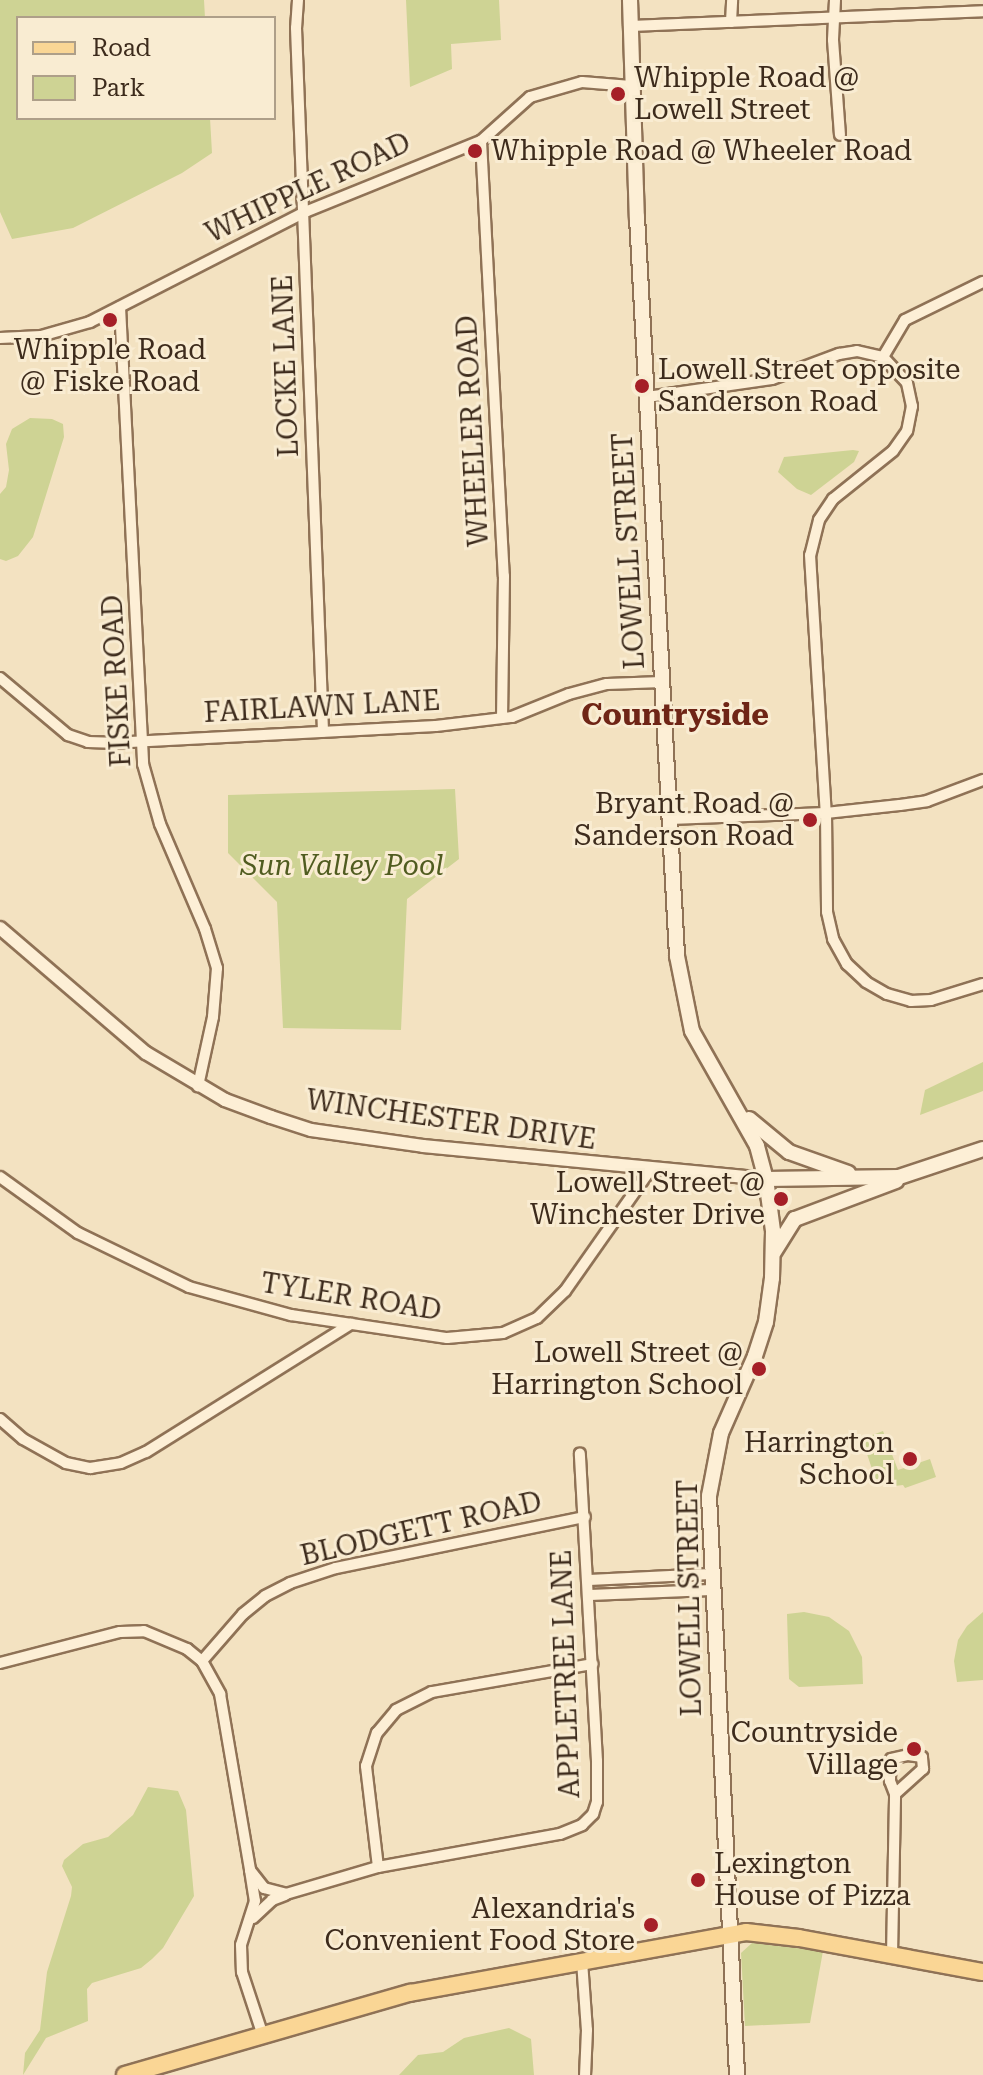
<!DOCTYPE html>
<html>
<head>
<meta charset="utf-8">
<style>
	body { margin:0 }
	#map { position:relative; width:983px; height:2075px; overflow:hidden; background:#f3e2c1; font-family:"Roboto Serif",serif }
	div>[style] { position:absolute }
	[style*='--x'] { left:calc(var(--x)*1px); top:calc(var(--y)*1px); width:calc(var(--w)*1px); rotate:calc(var(--a)*1deg) }
	.green>* { inset:0; background:#ced394 }
	.roads { filter:drop-shadow(2px 0 #8f7256) drop-shadow(-2px 0 #8f7256) drop-shadow(0 2px #8f7256) drop-shadow(0 -2px #8f7256) }
	.minor>* { height:10px; margin:-5px; padding:0 5px; transform-origin:5px; border-radius:5px; background:#fdefd6 }
	.tertiary>* { height:12px; margin:-6px; padding:0 6px; transform-origin:6px; border-radius:6px; background:#fdefd6 }
	.secondary>* { height:14px; margin:-7px; padding:0 7px; transform-origin:7px; border-radius:7px; background:#fdefd6 }
	.primary>* { height:16px; margin:-8px; padding:0 8px; transform-origin:8px; border-radius:8px; background:#fad695 }
	.dots>* { width:22px; height:22px; translate:-50% -50%; box-sizing:border-box; border:4px solid #f9ecd2; border-radius:50% }
	span { translate:-50% -50%; white-space:nowrap; text-align:center; line-height:1.15; -webkit-text-stroke:6px #f9ecd2; paint-order:stroke }
	.poi-label { font-size:28px; color:#3d2b1c }
	.left { translate:0 -50%; text-align:left }
	.right { translate:-100% -50%; text-align:right }
	.street-label { font-size:28px; color:#3d2b1c }
	.park-label { font-size:28px; color:#505c20; font-style:italic }
	.neighbourhood-label { font-size:30px; color:#6f2516; font-weight:700 }
	.legend { position:absolute; left:16px; top:16px; width:260px; height:104px; box-sizing:border-box; background:#f9ecd2; border:2px solid #ae9f89; margin:0; padding:10px 14px; list-style:none; font-size:24px; color:#3d2b1c }
	.legend li { display:flex; align-items:center; gap:16px; height:40px }
	.legend b { width:40px; border:2px solid #ae9f89 }
</style>
</head>
<body>
<div id="map">
	<div class="green">
		<i style="clip-path:polygon(0 0,204px 0,205px 18px,18px 18px,18px 118px,210px 118px,212px 153px,182px 173px,73px 228px,12px 239px,0 212px)"></i>
		<i style="clip-path:polygon(406px 0,499px 0,501px 40px,451px 44px,452px 69px,410px 87px)"></i>
		<i style="clip-path:polygon(30px 418px,52px 419px,63px 424px,64px 437px,33px 537px,18px 556px,6px 561px,0 559px,0 494px,6px 487px,9px 470px,6px 444px,12px 429px)"></i>
		<i style="clip-path:polygon(853px 450px,859px 451px,854px 462px,811px 495px,797px 489px,778px 472px,784px 457px)"></i>
		<i style="clip-path:polygon(455px 789px,459px 859px,407px 899px,401px 1030px,283px 1028px,277px 902px,228px 853px,228px 795px)"></i>
		<i style="clip-path:polygon(983px 1062px,983px 1091px,920px 1115px,925px 1090px)"></i>
		<i style="clip-path:polygon(883px 1431px,898px 1470px,930px 1459px,936px 1477px,905px 1488px,903px 1485px,886px 1487px,875px 1478px,862px 1439px)"></i>
		<i style="clip-path:polygon(804px 1612px,829px 1617px,849px 1631px,862px 1657px,863px 1684px,799px 1687px,789px 1679px,787px 1614px)"></i>
		<i style="clip-path:polygon(983px 1612px,983px 1680px,957px 1682px,954px 1661px,958px 1640px,967px 1626px)"></i>
		<i style="clip-path:polygon(148px 1787px,178px 1791px,186px 1810px,194px 1896px,163px 1948px,152px 1959px,141px 1968px,92px 1983px,87px 1989px,88px 2021px,46px 2038px,23px 2075px,25px 2053px,40px 2030px,47px 1972px,71px 1896px,72px 1887px,62px 1866px,64px 1860px,83px 1844px,108px 1837px,133px 1815px)"></i>
		<i style="clip-path:polygon(752px 1943px,823px 1951px,810px 2023px,745px 2026px,741px 1953px)"></i>
		<i style="clip-path:polygon(509px 2028px,531px 2039px,534px 2075px,399px 2075px,418px 2055px,443px 2052px,464px 2038px)"></i>
	</div>
	<div class="roads">
		<div class="minor">
			<i style="--x:298;--y:0;--w:28;--a:94"></i>
			<i style="--x:296;--y:28;--w:704;--a:87.8"></i>
			<i style="--x:835;--y:0;--w:40;--a:92.9"></i>
			<i style="--x:833;--y:40;--w:95;--a:85.8"></i>
			<i style="--x:731;--y:22;--w:22;--a:-87"></i>
			<i style="--x:631;--y:26;--w:352;--a:-2.4"></i>
			<i style="--x:481;--y:141;--w:436;--a:87"></i>
			<i style="--x:504;--y:576;--w:142;--a:90.8"></i>
			<i style="--x:120;--y:307;--w:458;--a:87.1"></i>
			<i style="--x:143;--y:764;--w:62;--a:74.2"></i>
			<i style="--x:160;--y:824;--w:114;--a:66.8"></i>
			<i style="--x:205;--y:929;--w:41;--a:72.9"></i>
			<i style="--x:217;--y:968;--w:49;--a:94.7"></i>
			<i style="--x:213;--y:1017;--w:71;--a:102.3"></i>
			<i style="--x:0;--y:338;--w:41;--a:-2.8"></i>
			<i style="--x:41;--y:336;--w:51;--a:-15.9"></i>
			<i style="--x:90;--y:322;--w:242;--a:-27.1"></i>
			<i style="--x:305;--y:212;--w:190;--a:-22"></i>
			<i style="--x:481;--y:141;--w:66;--a:-41.9"></i>
			<i style="--x:530;--y:97;--w:54;--a:-16.1"></i>
			<i style="--x:582;--y:82;--w:49;--a:4.7"></i>
			<i style="--x:883;--y:357;--w:43;--a:-59.3"></i>
			<i style="--x:905;--y:320;--w:87;--a:-26"></i>
			<i style="--x:647;--y:397;--w:126;--a:-8.2"></i>
			<i style="--x:772;--y:379;--w:72;--a:-20.5"></i>
			<i style="--x:839;--y:354;--w:18;--a:-9"></i>
			<i style="--x:857;--y:351;--w:27;--a:13"></i>
			<i style="--x:883;--y:357;--w:35;--a:47"></i>
			<i style="--x:907;--y:383;--w:24;--a:78"></i>
			<i style="--x:912;--y:406;--w:25;--a:101"></i>
			<i style="--x:907;--y:431;--w:24;--a:125"></i>
			<i style="--x:893;--y:451;--w:77;--a:141.3"></i>
			<i style="--x:833;--y:499;--w:25;--a:124"></i>
			<i style="--x:819;--y:520;--w:36;--a:104"></i>
			<i style="--x:810;--y:555;--w:258;--a:86.5"></i>
			<i style="--x:826;--y:813;--w:99;--a:89.4"></i>
			<i style="--x:827;--y:912;--w:28;--a:77"></i>
			<i style="--x:833;--y:939;--w:29;--a:61"></i>
			<i style="--x:847;--y:964;--w:26;--a:43"></i>
			<i style="--x:866;--y:982;--w:24;--a:30"></i>
			<i style="--x:887;--y:994;--w:25;--a:16"></i>
			<i style="--x:911;--y:1001;--w:20;--a:-3"></i>
			<i style="--x:931;--y:1000;--w:54;--a:-17.1"></i>
			<i style="--x:0;--y:678;--w:89;--a:40"></i>
			<i style="--x:68;--y:735;--w:21;--a:19"></i>
			<i style="--x:88;--y:742;--w:23;--a:2"></i>
			<i style="--x:111;--y:743;--w:325;--a:-3"></i>
			<i style="--x:436;--y:726;--w:77;--a:-6.8"></i>
			<i style="--x:512;--y:717;--w:61;--a:-22"></i>
			<i style="--x:569;--y:694;--w:39;--a:-15"></i>
			<i style="--x:607;--y:684;--w:55;--a:-2.1"></i>
			<i style="--x:670;--y:819;--w:156;--a:-2.2"></i>
			<i style="--x:826;--y:813;--w:74;--a:-6.2"></i>
			<i style="--x:900;--y:805;--w:27;--a:-8"></i>
			<i style="--x:927;--y:801;--w:60;--a:-20.6"></i>
			<i style="--x:0;--y:1177;--w:96;--a:35.7"></i>
			<i style="--x:78;--y:1233;--w:123;--a:25.9"></i>
			<i style="--x:189;--y:1287;--w:106;--a:15.4"></i>
			<i style="--x:291;--y:1315;--w:158;--a:8.4"></i>
			<i style="--x:447;--y:1338;--w:56;--a:-5.1"></i>
			<i style="--x:503;--y:1333;--w:37;--a:-24"></i>
			<i style="--x:537;--y:1318;--w:39;--a:-44"></i>
			<i style="--x:565;--y:1291;--w:148;--a:-54.9"></i>
			<i style="--x:0;--y:1419;--w:30;--a:41"></i>
			<i style="--x:23;--y:1439;--w:49;--a:29.2"></i>
			<i style="--x:66;--y:1463;--w:25;--a:12"></i>
			<i style="--x:90;--y:1468;--w:31;--a:-9"></i>
			<i style="--x:121;--y:1463;--w:27;--a:-24"></i>
			<i style="--x:146;--y:1452;--w:242;--a:-32"></i>
			<i style="--x:589;--y:1580;--w:122;--a:-2.8"></i>
			<i style="--x:590;--y:1595;--w:121;--a:-2.4"></i>
			<i style="--x:202;--y:1661;--w:62;--a:-48.9"></i>
			<i style="--x:243;--y:1614;--w:28;--a:-39"></i>
			<i style="--x:265;--y:1596;--w:28;--a:-27"></i>
			<i style="--x:290;--y:1583;--w:48;--a:-18.1"></i>
			<i style="--x:336;--y:1568;--w:254;--a:-11.6"></i>
			<i style="--x:0;--y:1663;--w:124;--a:-14.5"></i>
			<i style="--x:120;--y:1632;--w:24;--a:-2"></i>
			<i style="--x:144;--y:1631;--w:47;--a:22.7"></i>
			<i style="--x:187;--y:1649;--w:19;--a:39"></i>
			<i style="--x:202;--y:1661;--w:38;--a:61"></i>
			<i style="--x:220;--y:1694;--w:179;--a:80.3"></i>
			<i style="--x:250;--y:1870;--w:31;--a:81"></i>
			<i style="--x:255;--y:1901;--w:46;--a:107.7"></i>
			<i style="--x:241;--y:1945;--w:27;--a:88"></i>
			<i style="--x:242;--y:1972;--w:67;--a:71.8"></i>
			<i style="--x:378;--y:1867;--w:102;--a:-96.8"></i>
			<i style="--x:366;--y:1766;--w:35;--a:-72"></i>
			<i style="--x:377;--y:1733;--w:30;--a:-50"></i>
			<i style="--x:396;--y:1710;--w:40;--a:-26.6"></i>
			<i style="--x:432;--y:1692;--w:163;--a:-9.9"></i>
			<i style="--x:250;--y:1870;--w:23;--a:52"></i>
			<i style="--x:264;--y:1888;--w:23;--a:15"></i>
			<i style="--x:286;--y:1894;--w:96;--a:-16.4"></i>
			<i style="--x:378;--y:1867;--w:185;--a:-10.3"></i>
			<i style="--x:560;--y:1834;--w:24;--a:-22"></i>
			<i style="--x:582;--y:1825;--w:16;--a:-45"></i>
			<i style="--x:593;--y:1814;--w:13;--a:-72"></i>
			<i style="--x:597;--y:1802;--w:41;--a:-90"></i>
			<i style="--x:597;--y:1761;--w:308;--a:-93.2"></i>
			<i style="--x:253;--y:1918;--w:26;--a:-43"></i>
			<i style="--x:272;--y:1900;--w:14;--a:-21"></i>
			<i style="--x:892;--y:1955;--w:161;--a:-88.9"></i>
			<i style="--x:895;--y:1794;--w:38;--a:-42"></i>
			<i style="--x:923;--y:1769;--w:12;--a:-95"></i>
			<i style="--x:922;--y:1757;--w:14;--a:-172"></i>
			<i style="--x:908;--y:1755;--w:17;--a:167"></i>
			<i style="--x:891;--y:1759;--w:22;--a:93"></i>
			<i style="--x:890;--y:1781;--w:14;--a:69"></i>
			<i style="--x:582;--y:1961;--w:69;--a:85.9"></i>
			<i style="--x:587;--y:2030;--w:45;--a:92.5"></i>
		</div>
		<div class="tertiary">
			<i style="--x:0;--y:928;--w:192;--a:40.6"></i>
			<i style="--x:146;--y:1053;--w:92;--a:30.7"></i>
			<i style="--x:225;--y:1100;--w:49;--a:20.3"></i>
			<i style="--x:271;--y:1117;--w:42;--a:18"></i>
			<i style="--x:311;--y:1130;--w:113;--a:8.1"></i>
			<i style="--x:423;--y:1146;--w:345;--a:5.5"></i>
		</div>
		<div class="secondary">
			<i style="--x:630;--y:0;--w:217;--a:88.2"></i>
			<i style="--x:637;--y:217;--w:740;--a:86.9"></i>
			<i style="--x:677;--y:956;--w:76;--a:78.7"></i>
			<i style="--x:692;--y:1031;--w:132;--a:60.5"></i>
			<i style="--x:757;--y:1146;--w:34;--a:75"></i>
			<i style="--x:766;--y:1179;--w:52;--a:82.3"></i>
			<i style="--x:773;--y:1231;--w:47;--a:91.2"></i>
			<i style="--x:772;--y:1278;--w:44;--a:97.8"></i>
			<i style="--x:766;--y:1322;--w:36;--a:108"></i>
			<i style="--x:755;--y:1356;--w:84;--a:113.8"></i>
			<i style="--x:721;--y:1433;--w:64;--a:100.8"></i>
			<i style="--x:709;--y:1496;--w:580;--a:87.23"></i>
			<i style="--x:749;--y:1119;--w:52;--a:39.5"></i>
			<i style="--x:789;--y:1152;--w:63;--a:19.6"></i>
			<i style="--x:766;--y:1179;--w:133;--a:-0.9"></i>
			<i style="--x:899;--y:1177;--w:89;--a:-18.4"></i>
			<i style="--x:774;--y:1252;--w:39;--a:-58"></i>
			<i style="--x:795;--y:1219;--w:108;--a:-20.6"></i>
		</div>
		<div class="primary">
			<i style="--x:125;--y:2075;--w:297;--a:-16.1"></i>
			<i style="--x:410;--y:1993;--w:341;--a:-10.3"></i>
			<i style="--x:746;--y:1932;--w:53;--a:6.5"></i>
			<i style="--x:799;--y:1938;--w:187;--a:10.5"></i>
		</div>
	</div>
	<div class="dots">
		<i style="left:618px;top:94px;background:#a51f27"></i>
		<i style="left:475px;top:151px;background:#a51f27"></i>
		<i style="left:110px;top:320px;background:#a51f27"></i>
		<i style="left:642px;top:386px;background:#a51f27"></i>
		<i style="left:810px;top:820px;background:#a51f27"></i>
		<i style="left:781px;top:1199px;background:#a51f27"></i>
		<i style="left:759px;top:1369px;background:#a51f27"></i>
		<i style="left:910px;top:1459px;background:#a51f27"></i>
		<i style="left:914px;top:1749px;background:#a51f27"></i>
		<i style="left:698px;top:1880px;background:#a51f27"></i>
		<i style="left:651px;top:1925px;background:#a51f27"></i>
	</div>
	<div class="poi-label">
		<span class="left" style="left:634px;top:94px">Whipple Road @<br>Lowell Street</span>
		<span class="left" style="left:491px;top:151px">Whipple Road @ Wheeler Road</span>
		<span style="left:110px;top:366px">Whipple Road<br>@ Fiske Road</span>
		<span class="left" style="left:658px;top:386px">Lowell Street opposite<br>Sanderson Road</span>
		<span class="right" style="left:794px;top:820px">Bryant Road @<br>Sanderson Road</span>
		<span class="right" style="left:765px;top:1199px">Lowell Street @<br>Winchester Drive</span>
		<span class="right" style="left:743px;top:1369px">Lowell Street @<br>Harrington School</span>
		<span class="right" style="left:894px;top:1459px">Harrington<br>School</span>
		<span class="right" style="left:898px;top:1749px">Countryside<br>Village</span>
		<span class="left" style="left:714px;top:1880px">Lexington<br>House of Pizza</span>
		<span class="right" style="left:635px;top:1925px">Alexandria's<br>Convenient Food Store</span>
	</div>
	<div class="street-label">
		<span style="left:308px;top:188px;rotate:-25deg">WHIPPLE ROAD</span>
		<span style="left:286px;top:366px;rotate:-92deg">LOCKE LANE</span>
		<span style="left:473px;top:431px;rotate:-93deg">WHEELER ROAD</span>
		<span style="left:629px;top:551px;rotate:-93deg">LOWELL STREET</span>
		<span style="left:117px;top:681px;rotate:-93deg">FISKE ROAD</span>
		<span style="left:322px;top:707px;rotate:-3deg">FAIRLAWN LANE</span>
		<span style="left:451px;top:1120px;rotate:8deg">WINCHESTER DRIVE</span>
		<span style="left:351px;top:1297px;rotate:9deg">TYLER ROAD</span>
		<span style="left:421px;top:1529px;rotate:-13deg">BLODGETT ROAD</span>
		<span style="left:690px;top:1598px;rotate:-91deg">LOWELL STREET</span>
		<span style="left:566px;top:1674px;rotate:-92deg">APPLETREE LANE</span>
	</div>
	<div class="park-label">
		<span style="left:342px;top:866px">Sun Valley Pool</span>
	</div>
	<div class="neighbourhood-label">
		<span style="left:675px;top:715px">Countryside</span>
	</div>
	<ul class="legend">
	<li><b style="height:10px;background:#fad695"></b>Road</li>
	<li><b style="height:22px;background:#ced394"></b>Park</li>
	</ul>
</div>
</body>
</html>
